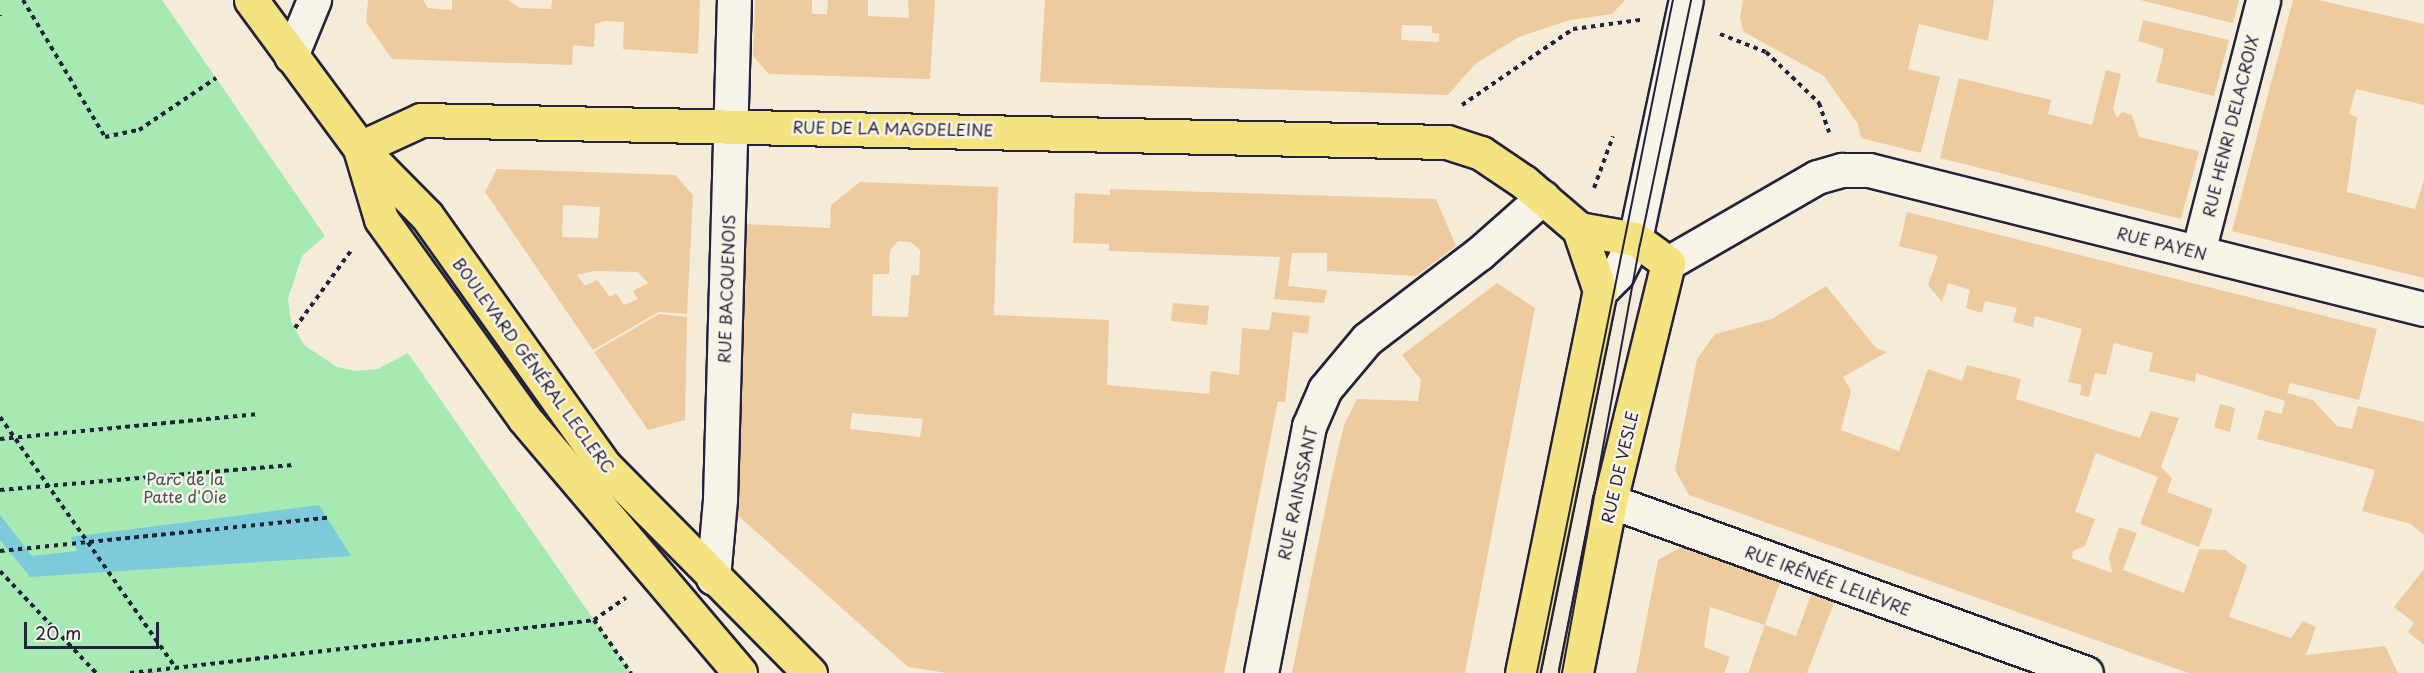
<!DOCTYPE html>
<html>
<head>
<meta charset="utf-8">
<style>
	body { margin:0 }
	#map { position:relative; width:2424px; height:673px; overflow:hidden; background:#f5ebd9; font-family:"Playpen Sans",sans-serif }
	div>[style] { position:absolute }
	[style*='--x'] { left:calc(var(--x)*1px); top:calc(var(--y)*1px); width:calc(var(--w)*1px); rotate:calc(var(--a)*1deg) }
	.green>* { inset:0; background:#a6e9b3 }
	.water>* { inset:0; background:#7ccada }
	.building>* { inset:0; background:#eecb9f }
	.path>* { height:4px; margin-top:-2px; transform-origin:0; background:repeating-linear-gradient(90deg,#22223b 0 4.5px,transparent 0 9px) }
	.roads { filter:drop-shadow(2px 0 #22223b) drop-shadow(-2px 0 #22223b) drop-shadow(0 2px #22223b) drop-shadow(0 -2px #22223b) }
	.minor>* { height:33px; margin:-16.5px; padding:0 16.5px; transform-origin:16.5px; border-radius:16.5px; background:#f7f3e8 }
	.major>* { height:33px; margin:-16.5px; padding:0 16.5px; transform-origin:16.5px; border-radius:16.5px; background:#f5e382 }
	.tram>* { height:1.5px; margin:-0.75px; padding:0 0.75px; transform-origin:0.75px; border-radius:0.75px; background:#22223b }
	span { translate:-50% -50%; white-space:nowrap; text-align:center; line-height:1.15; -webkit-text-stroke:5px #f7f3e8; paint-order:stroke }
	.street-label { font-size:16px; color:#22223b }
	.park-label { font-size:16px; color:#435459 }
	.scale { position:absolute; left:24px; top:622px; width:135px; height:27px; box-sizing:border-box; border:3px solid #22223b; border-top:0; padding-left:8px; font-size:18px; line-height:21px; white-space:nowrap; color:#22223b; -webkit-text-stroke:4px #f7f3e8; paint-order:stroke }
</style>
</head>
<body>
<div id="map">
	<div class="green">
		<i style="clip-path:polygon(0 0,162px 0,325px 236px,302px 256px,288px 299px,291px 321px,304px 345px,337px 367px,355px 371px,378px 369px,408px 353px,631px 673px,0 673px)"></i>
	</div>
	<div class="water">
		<i style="clip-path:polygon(319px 505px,351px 556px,30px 577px,0 540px,0 515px,32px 556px,77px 551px,71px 537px)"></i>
	</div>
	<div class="building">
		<i style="clip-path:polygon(368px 0,423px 0,428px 8px,452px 10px,452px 0,508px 0,520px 8px,551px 9px,552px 0,700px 0,698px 54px,623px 49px,624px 22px,605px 21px,595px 24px,594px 47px,573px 45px,572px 65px,392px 59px,366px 22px)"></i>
		<i style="clip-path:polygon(755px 0,812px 0,812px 14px,827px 14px,828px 0,868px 0,868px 16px,909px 18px,908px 0,935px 0,930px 79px,769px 74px,753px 56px)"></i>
		<i style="clip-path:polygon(evenodd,1045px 0,1625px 0,1612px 14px,1570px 20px,1519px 37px,1475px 64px,1448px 95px,1040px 82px,1045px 0,1402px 25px,1432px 26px,1432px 33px,1439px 34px,1439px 42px,1401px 40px,1402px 25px)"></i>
		<i style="clip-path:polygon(1743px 0,1994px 0,1988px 41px,1919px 24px,1908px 69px,1940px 77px,1921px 153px,1861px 138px,1858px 124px,1824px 76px,1744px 32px,1740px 18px)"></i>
		<i style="clip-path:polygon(2140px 0,2239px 0,2233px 23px)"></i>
		<i style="clip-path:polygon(2293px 0,2318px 0,2424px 24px,2424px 105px,2356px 89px,2349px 114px,2357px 117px,2347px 192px,2415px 209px,2424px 180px,2424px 278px,2232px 231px)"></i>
		<i style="clip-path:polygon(2143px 20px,2229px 40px,2214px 96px,2156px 82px,2164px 49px,2138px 41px)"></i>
		<i style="clip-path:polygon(2106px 70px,2121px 74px,2113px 109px,2117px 118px,2122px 112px,2132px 115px,2139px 137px,2199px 151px,2181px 219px,1940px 158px,1959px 78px,2051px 100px,2048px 114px,2092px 125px)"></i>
		<i style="clip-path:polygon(evenodd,497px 169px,675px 175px,693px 195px,687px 314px,658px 312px,593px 350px,485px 192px,497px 169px,563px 205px,600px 207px,598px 238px,562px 237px,563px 205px,497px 169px,594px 271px,638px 272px,648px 283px,633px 291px,638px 299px,624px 305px,616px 293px,610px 297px,597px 280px,585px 286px,577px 275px,594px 271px)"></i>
		<i style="clip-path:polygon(evenodd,860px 182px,998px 187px,994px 315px,1109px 320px,1107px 385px,1209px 394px,1211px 371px,1239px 375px,1242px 328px,1269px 330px,1272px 312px,1310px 316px,1308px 334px,1293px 332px,1285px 402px,1278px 401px,1224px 673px,947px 673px,908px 667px,734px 512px,745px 224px,830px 228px,831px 205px,860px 182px,898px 241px,911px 242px,920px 250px,919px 275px,911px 275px,908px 317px,872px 316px,873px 274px,889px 274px,890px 250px,898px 241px,860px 182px,852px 413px,923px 419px,920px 437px,850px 429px,852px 413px)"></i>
		<i style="clip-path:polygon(1110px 189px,1436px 199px,1456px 246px,1416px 276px,1327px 271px,1327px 253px,1292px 253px,1288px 286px,1327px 290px,1324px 303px,1274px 299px,1280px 257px,1109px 251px,1109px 244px,1073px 243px,1075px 193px,1110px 195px)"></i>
		<i style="clip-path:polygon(1907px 212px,2377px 329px,2359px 400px,2290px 383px,2287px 393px,2313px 400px,2337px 426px,2352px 429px,2358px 406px,2424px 422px,2424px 535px,2411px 524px,2362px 511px,2375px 470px,2257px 439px,2265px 410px,2282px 414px,2285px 401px,2196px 373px,2195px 382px,2149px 371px,2153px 353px,2114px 343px,2106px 375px,2095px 373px,2089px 397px,2080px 395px,2082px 385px,2068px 382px,2082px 329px,2035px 316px,2033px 327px,2013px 322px,2017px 308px,1985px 301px,1982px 313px,1966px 308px,1970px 290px,1948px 283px,1942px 302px,1928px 285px,1938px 256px,1899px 246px)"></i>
		<i style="clip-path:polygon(1497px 283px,1535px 308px,1465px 673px,1292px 673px,1333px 471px,1344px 425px,1357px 399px,1418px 401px,1421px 380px,1402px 355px)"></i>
		<i style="clip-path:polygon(1826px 286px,1876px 348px,1887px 352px,1843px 377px,1851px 391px,1841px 430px,1899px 451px,1928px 369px,1962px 381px,1967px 365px,2021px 379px,2016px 399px,2140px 438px,2151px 411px,2179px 418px,2161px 467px,2172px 478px,2167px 492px,2213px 509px,2199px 547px,2140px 524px,2158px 477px,2096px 453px,2075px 512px,2095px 519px,2085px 546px,2073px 551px,2072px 558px,2112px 573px,2109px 557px,2119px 527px,2137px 533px,2123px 570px,2184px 593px,2199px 549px,2225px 550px,2247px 566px,2229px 617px,2291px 638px,2303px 621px,2316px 627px,2306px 655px,2385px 646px,2398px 673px,2188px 673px,1689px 495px,1675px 470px,1697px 359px,1715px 334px,1772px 319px)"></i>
		<i style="clip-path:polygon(1173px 303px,1209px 306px,1207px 325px,1171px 321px)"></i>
		<i style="clip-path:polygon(659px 314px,687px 317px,685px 420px,648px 430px,594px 352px)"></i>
		<i style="clip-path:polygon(2220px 404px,2235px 408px,2230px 432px,2214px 427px)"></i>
		<i style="clip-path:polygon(1683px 546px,1781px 581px,1772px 604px,1765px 625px,1710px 607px,1704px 647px,1730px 657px,1724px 673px,1636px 673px,1658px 560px)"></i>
		<i style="clip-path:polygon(2424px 569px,2424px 645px,2408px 632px,2414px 623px,2394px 607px)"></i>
		<i style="clip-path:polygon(1812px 592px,1835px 600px,1807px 673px,1748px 673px,1765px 625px,1796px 636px)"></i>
	</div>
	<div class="path">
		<i style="--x:23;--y:0;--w:160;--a:59.1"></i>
		<i style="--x:105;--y:137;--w:35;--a:-12"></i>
		<i style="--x:139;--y:130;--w:93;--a:-34"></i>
		<i style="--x:0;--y:15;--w:1;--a:90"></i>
		<i style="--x:1720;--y:34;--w:49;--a:21.4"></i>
		<i style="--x:1766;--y:52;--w:74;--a:43.9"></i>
		<i style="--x:1819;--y:103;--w:31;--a:71"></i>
		<i style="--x:1462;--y:105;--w:135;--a:-34.4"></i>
		<i style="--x:1573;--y:29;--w:68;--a:-7.7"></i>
		<i style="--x:1594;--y:188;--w:55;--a:-69.9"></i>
		<i style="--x:295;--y:328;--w:99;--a:-54.1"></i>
		<i style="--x:0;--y:417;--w:307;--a:55"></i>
		<i style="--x:0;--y:439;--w:260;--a:-5.5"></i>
		<i style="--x:0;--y:490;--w:294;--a:-4.9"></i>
		<i style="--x:0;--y:551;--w:329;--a:-5.8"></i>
		<i style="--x:0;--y:571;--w:140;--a:46.7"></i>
		<i style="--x:594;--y:620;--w:65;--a:55.1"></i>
		<i style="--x:130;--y:673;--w:467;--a:-6.5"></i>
		<i style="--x:594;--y:620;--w:39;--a:-35"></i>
	</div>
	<div class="roads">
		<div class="minor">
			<i style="--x:291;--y:56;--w:61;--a:-67.7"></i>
			<i style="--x:2198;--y:252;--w:260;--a:-75.5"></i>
			<i style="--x:1668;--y:263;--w:172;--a:-30"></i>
			<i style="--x:1817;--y:177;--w:26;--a:-16"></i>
			<i style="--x:1842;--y:170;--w:27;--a:0"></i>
			<i style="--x:1869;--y:170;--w:572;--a:14.06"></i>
			<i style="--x:1600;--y:291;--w:24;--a:-45"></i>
			<i style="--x:1617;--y:274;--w:39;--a:-63"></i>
			<i style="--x:1635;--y:239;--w:244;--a:-78"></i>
			<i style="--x:1610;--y:501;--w:506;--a:19.87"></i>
			<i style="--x:713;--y:578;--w:79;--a:-84.9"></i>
			<i style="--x:720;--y:499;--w:499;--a:-88.4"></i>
			<i style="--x:1261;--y:673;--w:252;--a:-79"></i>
			<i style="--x:1309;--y:426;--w:40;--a:-66.6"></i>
			<i style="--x:1325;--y:389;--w:65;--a:-50"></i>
			<i style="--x:1367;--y:339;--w:142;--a:-37.3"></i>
			<i style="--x:1480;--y:253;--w:84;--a:-41.6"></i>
		</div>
		<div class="major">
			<i style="--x:251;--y:0;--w:184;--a:53.6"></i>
			<i style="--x:360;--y:148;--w:95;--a:45.4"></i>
			<i style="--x:427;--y:216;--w:305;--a:54.6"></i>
			<i style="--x:604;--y:465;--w:293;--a:45.3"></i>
			<i style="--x:360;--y:148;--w:67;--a:-24.7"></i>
			<i style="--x:421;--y:120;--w:1026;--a:1.23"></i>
			<i style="--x:1447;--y:142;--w:36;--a:18"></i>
			<i style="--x:1481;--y:153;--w:52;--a:34"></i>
			<i style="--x:1524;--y:182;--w:72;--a:40.5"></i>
			<i style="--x:1579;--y:229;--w:57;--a:10.1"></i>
			<i style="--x:1635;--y:239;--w:41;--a:36"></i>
			<i style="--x:1668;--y:263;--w:245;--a:103.7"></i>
			<i style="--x:1610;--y:501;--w:175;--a:101.2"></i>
			<i style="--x:361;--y:152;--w:70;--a:73.4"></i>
			<i style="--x:381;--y:219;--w:245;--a:54.3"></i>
			<i style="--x:524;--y:418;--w:334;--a:49.7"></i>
			<i style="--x:1522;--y:673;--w:390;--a:-78.5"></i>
			<i style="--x:1600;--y:291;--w:65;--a:-108.7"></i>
		</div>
	</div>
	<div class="tram">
		<i style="--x:1537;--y:673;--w:687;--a:-78.58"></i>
		<i style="--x:1562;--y:673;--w:435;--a:-79.7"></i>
		<i style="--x:1640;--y:245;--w:250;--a:-78.2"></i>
	</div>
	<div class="street-label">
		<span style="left:2230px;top:126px;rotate:-76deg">RUE HENRI DELACROIX</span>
		<span style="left:893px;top:128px;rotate:1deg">RUE DE LA MAGDELEINE</span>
		<span style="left:2162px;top:243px;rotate:14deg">RUE PAYEN</span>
		<span style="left:726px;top:289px;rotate:-88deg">RUE BACQUENOIS</span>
		<span style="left:534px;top:365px;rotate:54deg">BOULEVARD GÉNÉRAL LECLERC</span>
		<span style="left:1619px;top:467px;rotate:-77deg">RUE DE VESLE</span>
		<span style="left:1297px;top:493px;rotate:-78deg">RUE RAINSSANT</span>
		<span style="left:1828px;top:580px;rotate:20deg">RUE IRÉNÉE LELIÈVRE</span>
	</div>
	<div class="park-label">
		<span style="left:185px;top:487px">Parc de la<br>Patte d'Oie</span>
	</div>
	<div class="scale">20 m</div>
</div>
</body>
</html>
